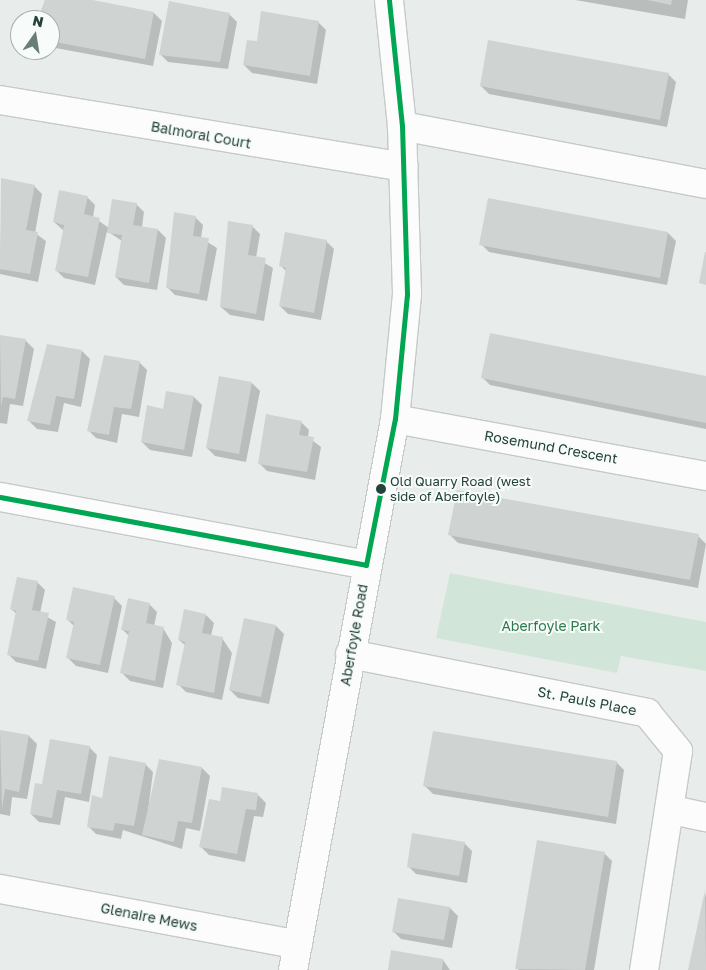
<!DOCTYPE html>
<html>
<head>
<meta charset="utf-8">
<style>
	body { margin:0 }
	#map { position:relative; width:706px; height:970px; overflow:hidden; background:#e8edeb; font-family:"Golos Text",sans-serif }
	div>[style] { position:absolute }
	[style*='--x'] { left:calc(var(--x)*1px); top:calc(var(--y)*1px); width:calc(var(--w)*1px); rotate:calc(var(--a)*1deg) }
	.green>* { inset:0; background:#d1e6d8 }
	.shadow>* { inset:0; background:#0003 }
	.building>* { inset:0; background:#cfd4d2 }
	.roads { filter:drop-shadow(1px 0 #c5cac8) drop-shadow(-1px 0 #c5cac8) drop-shadow(0 1px #c5cac8) drop-shadow(0 -1px #c5cac8) }
	.street>* { height:28px; margin:-14px; padding:0 14px; transform-origin:14px; border-radius:14px; background:#fcfcfc }
	.bus-1>* { height:5px; margin:-2.5px; padding:0 2.5px; transform-origin:2.5px; border-radius:2.5px; background:#00a651 }
	.dots>* { width:14px; height:14px; translate:-50% -50%; box-sizing:border-box; border:2px solid #f7fbf9; border-radius:50% }
	span { translate:-50% -50%; white-space:nowrap; text-align:center; line-height:1.15; -webkit-text-stroke:4px #f7fbf9; paint-order:stroke }
	.bus-label { font-size:13px; color:#24423a }
	.left { translate:0 -50%; text-align:left }
	.street-label { font-size:14px; color:#24423a }
	.park-label { font-size:14px; color:#2d7a4b }
	.north { position:absolute; left:10px; top:10px; width:50px; height:50px; box-sizing:border-box; background:#f7fbf9; border:1px solid #a3b1ad; border-radius:50%; rotate:13deg; font-size:14px; font-weight:700; line-height:20px; text-align:center; color:#24423a }
	.north::after { content:''; display:block; margin:auto; width:18px; height:22px; background:#697e78; clip-path:polygon(50% 0,100% 100%,50% 72%,0 100%) }
</style>
</head>
<body>
<div id="map">
	<div class="green">
		<i style="clip-path:polygon(450px 573px,706px 622px,706px 671px,621px 656px,617px 673px,436px 638px)"></i>
	</div>
	<div class="shadow">
		<i style="clip-path:polygon(45px 0,87px 0,154px 13px,162px 21px,153px 66px,50px 47px,50px 20px,40px 20px)"></i>
		<i style="clip-path:polygon(575px 0,688px 0,685px 19px)"></i>
		<i style="clip-path:polygon(229px 14px,237px 22px,228px 69px,168px 62px,160px 54px)"></i>
		<i style="clip-path:polygon(318px 22px,326px 30px,317px 84px,252px 73px,244px 65px,258px 43px)"></i>
		<i style="clip-path:polygon(668px 74px,676px 82px,667px 127px,489px 94px,481px 86px)"></i>
		<i style="clip-path:polygon(2px 180px,34px 186px,42px 194px,35px 233px,46px 241px,38px 282px,0 274px)"></i>
		<i style="clip-path:polygon(87px 197px,95px 205px,93px 217px,109px 228px,136px 204px,144px 212px,142px 227px,158px 230px,166px 238px,157px 290px,124px 285px,116px 277px,122px 241px,107px 231px,95px 285px,64px 278px,56px 270px,64px 231px,54px 222px)"></i>
		<i style="clip-path:polygon(195px 217px,203px 225px,201px 238px,217px 248px,207px 301px,175px 295px,167px 287px)"></i>
		<i style="clip-path:polygon(252px 226px,260px 234px,256px 258px,273px 268px,264px 321px,230px 315px,221px 307px)"></i>
		<i style="clip-path:polygon(668px 233px,676px 241px,667px 285px,489px 252px,481px 244px)"></i>
		<i style="clip-path:polygon(326px 241px,334px 249px,321px 320px,288px 314px,280px 306px,287px 272px,280px 265px)"></i>
		<i style="clip-path:polygon(0 336px,26px 341px,34px 349px,23px 406px,10px 404px,7px 424px,0 423px)"></i>
		<i style="clip-path:polygon(82px 351px,90px 359px,81px 407px,64px 403px,58px 432px,37px 429px,29px 421px)"></i>
		<i style="clip-path:polygon(139px 362px,147px 370px,139px 417px,122px 414px,117px 443px,96px 438px,88px 430px)"></i>
		<i style="clip-path:polygon(482px 377px,706px 377px,706px 429px,490px 385px)"></i>
		<i style="clip-path:polygon(252px 383px,260px 391px,246px 462px,215px 456px,207px 448px)"></i>
		<i style="clip-path:polygon(194px 397px,202px 405px,192px 457px,150px 450px,142px 442px,164px 410px)"></i>
		<i style="clip-path:polygon(301px 422px,309px 430px,308px 437px,321px 447px,315px 480px,267px 471px,259px 463px)"></i>
		<i style="clip-path:polygon(450px 535px,698px 536px,706px 544px,698px 588px,458px 543px)"></i>
		<i style="clip-path:polygon(37px 582px,45px 590px,40px 613px,56px 622px,46px 669px,16px 662px,8px 654px,17px 614px,11px 609px)"></i>
		<i style="clip-path:polygon(114px 598px,122px 606px,108px 673px,76px 666px,68px 658px,74px 626px,68px 620px)"></i>
		<i style="clip-path:polygon(149px 604px,157px 612px,154px 626px,163px 628px,172px 643px,163px 688px,130px 681px,122px 673px,130px 637px,122px 629px)"></i>
		<i style="clip-path:polygon(206px 615px,214px 623px,211px 636px,222px 638px,232px 653px,222px 700px,186px 692px,178px 684px,186px 646px,179px 640px)"></i>
		<i style="clip-path:polygon(245px 620px,276px 626px,284px 634px,269px 704px,238px 698px,230px 690px)"></i>
		<i style="clip-path:polygon(0 731px,29px 736px,37px 744px,27px 799px,12px 797px,10px 816px,0 814px)"></i>
		<i style="clip-path:polygon(89px 747px,97px 755px,89px 802px,65px 797px,60px 825px,39px 822px,31px 814px,43px 785px)"></i>
		<i style="clip-path:polygon(616px 762px,624px 770px,616px 824px,433px 794px,425px 786px)"></i>
		<i style="clip-path:polygon(145px 764px,153px 772px,147px 819px,202px 768px,210px 776px,200px 831px,186px 828px,182px 849px,123px 830px,121px 839px,96px 834px,88px 826px,103px 799px)"></i>
		<i style="clip-path:polygon(258px 795px,266px 803px,263px 817px,254px 816px,245px 862px,209px 855px,201px 847px,221px 803px)"></i>
		<i style="clip-path:polygon(464px 843px,472px 851px,467px 883px,416px 874px,408px 866px)"></i>
		<i style="clip-path:polygon(604px 853px,612px 861px,594px 970px,518px 970px)"></i>
		<i style="clip-path:polygon(706px 893px,706px 970px,689px 970px)"></i>
		<i style="clip-path:polygon(450px 908px,458px 916px,452px 948px,401px 939px,393px 931px)"></i>
		<i style="clip-path:polygon(443px 960px,450px 970px,389px 970px)"></i>
	</div>
	<div class="building">
		<i style="clip-path:polygon(45px 0,93px 0,154px 12px,145px 59px,50px 41px,50px 20px,37px 20px)"></i>
		<i style="clip-path:polygon(647px 0,672px 0,671px 5px)"></i>
		<i style="clip-path:polygon(169px 1px,230px 13px,220px 62px,159px 55px)"></i>
		<i style="clip-path:polygon(261px 11px,319px 21px,310px 76px,243px 65px,247px 40px,257px 41px)"></i>
		<i style="clip-path:polygon(488px 40px,669px 73px,660px 120px,480px 86px)"></i>
		<i style="clip-path:polygon(1px 178px,35px 185px,26px 230px,38px 232px,30px 274px,0 269px)"></i>
		<i style="clip-path:polygon(59px 190px,88px 196px,84px 214px,100px 218px,88px 277px,55px 271px,64px 225px,53px 222px)"></i>
		<i style="clip-path:polygon(488px 198px,668px 232px,660px 278px,479px 245px)"></i>
		<i style="clip-path:polygon(112px 199px,137px 203px,133px 225px,158px 229px,149px 283px,115px 277px,122px 235px,107px 233px)"></i>
		<i style="clip-path:polygon(174px 212px,196px 216px,193px 236px,209px 238px,199px 294px,166px 288px)"></i>
		<i style="clip-path:polygon(228px 221px,253px 225px,248px 255px,266px 258px,256px 314px,220px 307px)"></i>
		<i style="clip-path:polygon(285px 232px,327px 240px,314px 313px,279px 306px,286px 268px,279px 266px)"></i>
		<i style="clip-path:polygon(705px 252px,706px 252px,706px 285px,699px 283px)"></i>
		<i style="clip-path:polygon(490px 333px,706px 376px,706px 423px,481px 378px)"></i>
		<i style="clip-path:polygon(0 335px,26px 339px,15px 399px,3px 397px,1px 406px)"></i>
		<i style="clip-path:polygon(47px 344px,82px 350px,74px 399px,56px 396px,50px 425px,27px 421px)"></i>
		<i style="clip-path:polygon(104px 355px,140px 361px,131px 409px,114px 407px,109px 435px,87px 431px)"></i>
		<i style="clip-path:polygon(219px 376px,252px 382px,239px 454px,206px 448px)"></i>
		<i style="clip-path:polygon(166px 391px,194px 396px,184px 450px,141px 442px,147px 405px,163px 409px)"></i>
		<i style="clip-path:polygon(266px 414px,302px 421px,299px 435px,314px 437px,307px 472px,258px 464px)"></i>
		<i style="clip-path:polygon(457px 490px,699px 534px,690px 580px,448px 535px)"></i>
		<i style="clip-path:polygon(17px 577px,38px 581px,32px 610px,49px 613px,38px 661px,7px 655px,16px 611px,10px 609px)"></i>
		<i style="clip-path:polygon(73px 587px,115px 596px,100px 665px,66px 658px,74px 622px,66px 620px)"></i>
		<i style="clip-path:polygon(128px 598px,150px 603px,146px 623px,164px 627px,155px 681px,120px 673px,129px 631px,121px 630px)"></i>
		<i style="clip-path:polygon(184px 609px,206px 614px,202px 633px,223px 637px,214px 693px,176px 685px,185px 642px,178px 640px)"></i>
		<i style="clip-path:polygon(244px 618px,276px 625px,261px 697px,229px 690px)"></i>
		<i style="clip-path:polygon(0 730px,29px 735px,19px 792px,5px 789px,2px 809px)"></i>
		<i style="clip-path:polygon(433px 731px,617px 761px,608px 817px,423px 786px)"></i>
		<i style="clip-path:polygon(50px 739px,90px 746px,81px 794px,57px 790px,52px 818px,30px 814px,35px 783px,42px 784px)"></i>
		<i style="clip-path:polygon(109px 756px,146px 763px,134px 826px,115px 823px,113px 831px,87px 827px,92px 795px,102px 798px)"></i>
		<i style="clip-path:polygon(159px 759px,202px 767px,192px 823px,178px 821px,174px 842px,142px 835px)"></i>
		<i style="clip-path:polygon(222px 787px,258px 793px,256px 810px,246px 809px,237px 854px,199px 847px,209px 799px,220px 801px)"></i>
		<i style="clip-path:polygon(412px 833px,465px 842px,459px 876px,407px 867px)"></i>
		<i style="clip-path:polygon(537px 840px,605px 852px,585px 970px,515px 969px)"></i>
		<i style="clip-path:polygon(705px 890px,706px 970px,688px 970px)"></i>
		<i style="clip-path:polygon(398px 898px,450px 907px,444px 940px,392px 932px)"></i>
		<i style="clip-path:polygon(391px 950px,443px 959px,442px 970px,388px 970px)"></i>
	</div>
	<div class="roads">
		<div class="street">
			<i style="--x:0;--y:100;--w:409;--a:9.4"></i>
			<i style="--x:402;--y:126;--w:309;--a:10.8"></i>
			<i style="--x:395;--y:419;--w:316;--a:10.4"></i>
			<i style="--x:0;--y:497;--w:372;--a:10.5"></i>
			<i style="--x:350;--y:654;--w:303;--a:11.2"></i>
			<i style="--x:647;--y:713;--w:49;--a:50.8"></i>
			<i style="--x:678;--y:751;--w:222;--a:98.8"></i>
			<i style="--x:672;--y:810;--w:35;--a:12"></i>
			<i style="--x:0;--y:889;--w:303;--a:10.6"></i>
			<i style="--x:293;--y:970;--w:560;--a:-79.51"></i>
			<i style="--x:395;--y:419;--w:126;--a:-84.5"></i>
			<i style="--x:407;--y:294;--w:168;--a:-91.7"></i>
			<i style="--x:402;--y:126;--w:127;--a:-95.9"></i>
		</div>
	</div>
	<div class="bus-1">
		<i style="--x:0;--y:497;--w:372;--a:10.5"></i>
		<i style="--x:366;--y:565;--w:149;--a:-78.8"></i>
		<i style="--x:395;--y:419;--w:126;--a:-84.5"></i>
		<i style="--x:407;--y:294;--w:168;--a:-91.7"></i>
		<i style="--x:402;--y:126;--w:127;--a:-95.9"></i>
	</div>
	<div class="dots">
		<i style="left:381px;top:489px;background:#24423a"></i>
	</div>
	<div class="bus-label">
		<span class="left" style="left:390px;top:489px">Old Quarry Road (west<br>side of Aberfoyle)</span>
	</div>
	<div class="street-label">
		<span style="left:201px;top:135px;rotate:10deg">Balmoral Court</span>
		<span style="left:551px;top:447px;rotate:10deg">Rosemund Crescent</span>
		<span style="left:354px;top:635px;rotate:-80deg">Aberfoyle Road</span>
		<span style="left:587px;top:701px;rotate:11deg">St. Pauls Place</span>
		<span style="left:149px;top:917px;rotate:11deg">Glenaire Mews</span>
	</div>
	<div class="park-label">
		<span style="left:551px;top:626px">Aberfoyle Park</span>
	</div>
	<div class="north">N</div>
</div>
</body>
</html>
